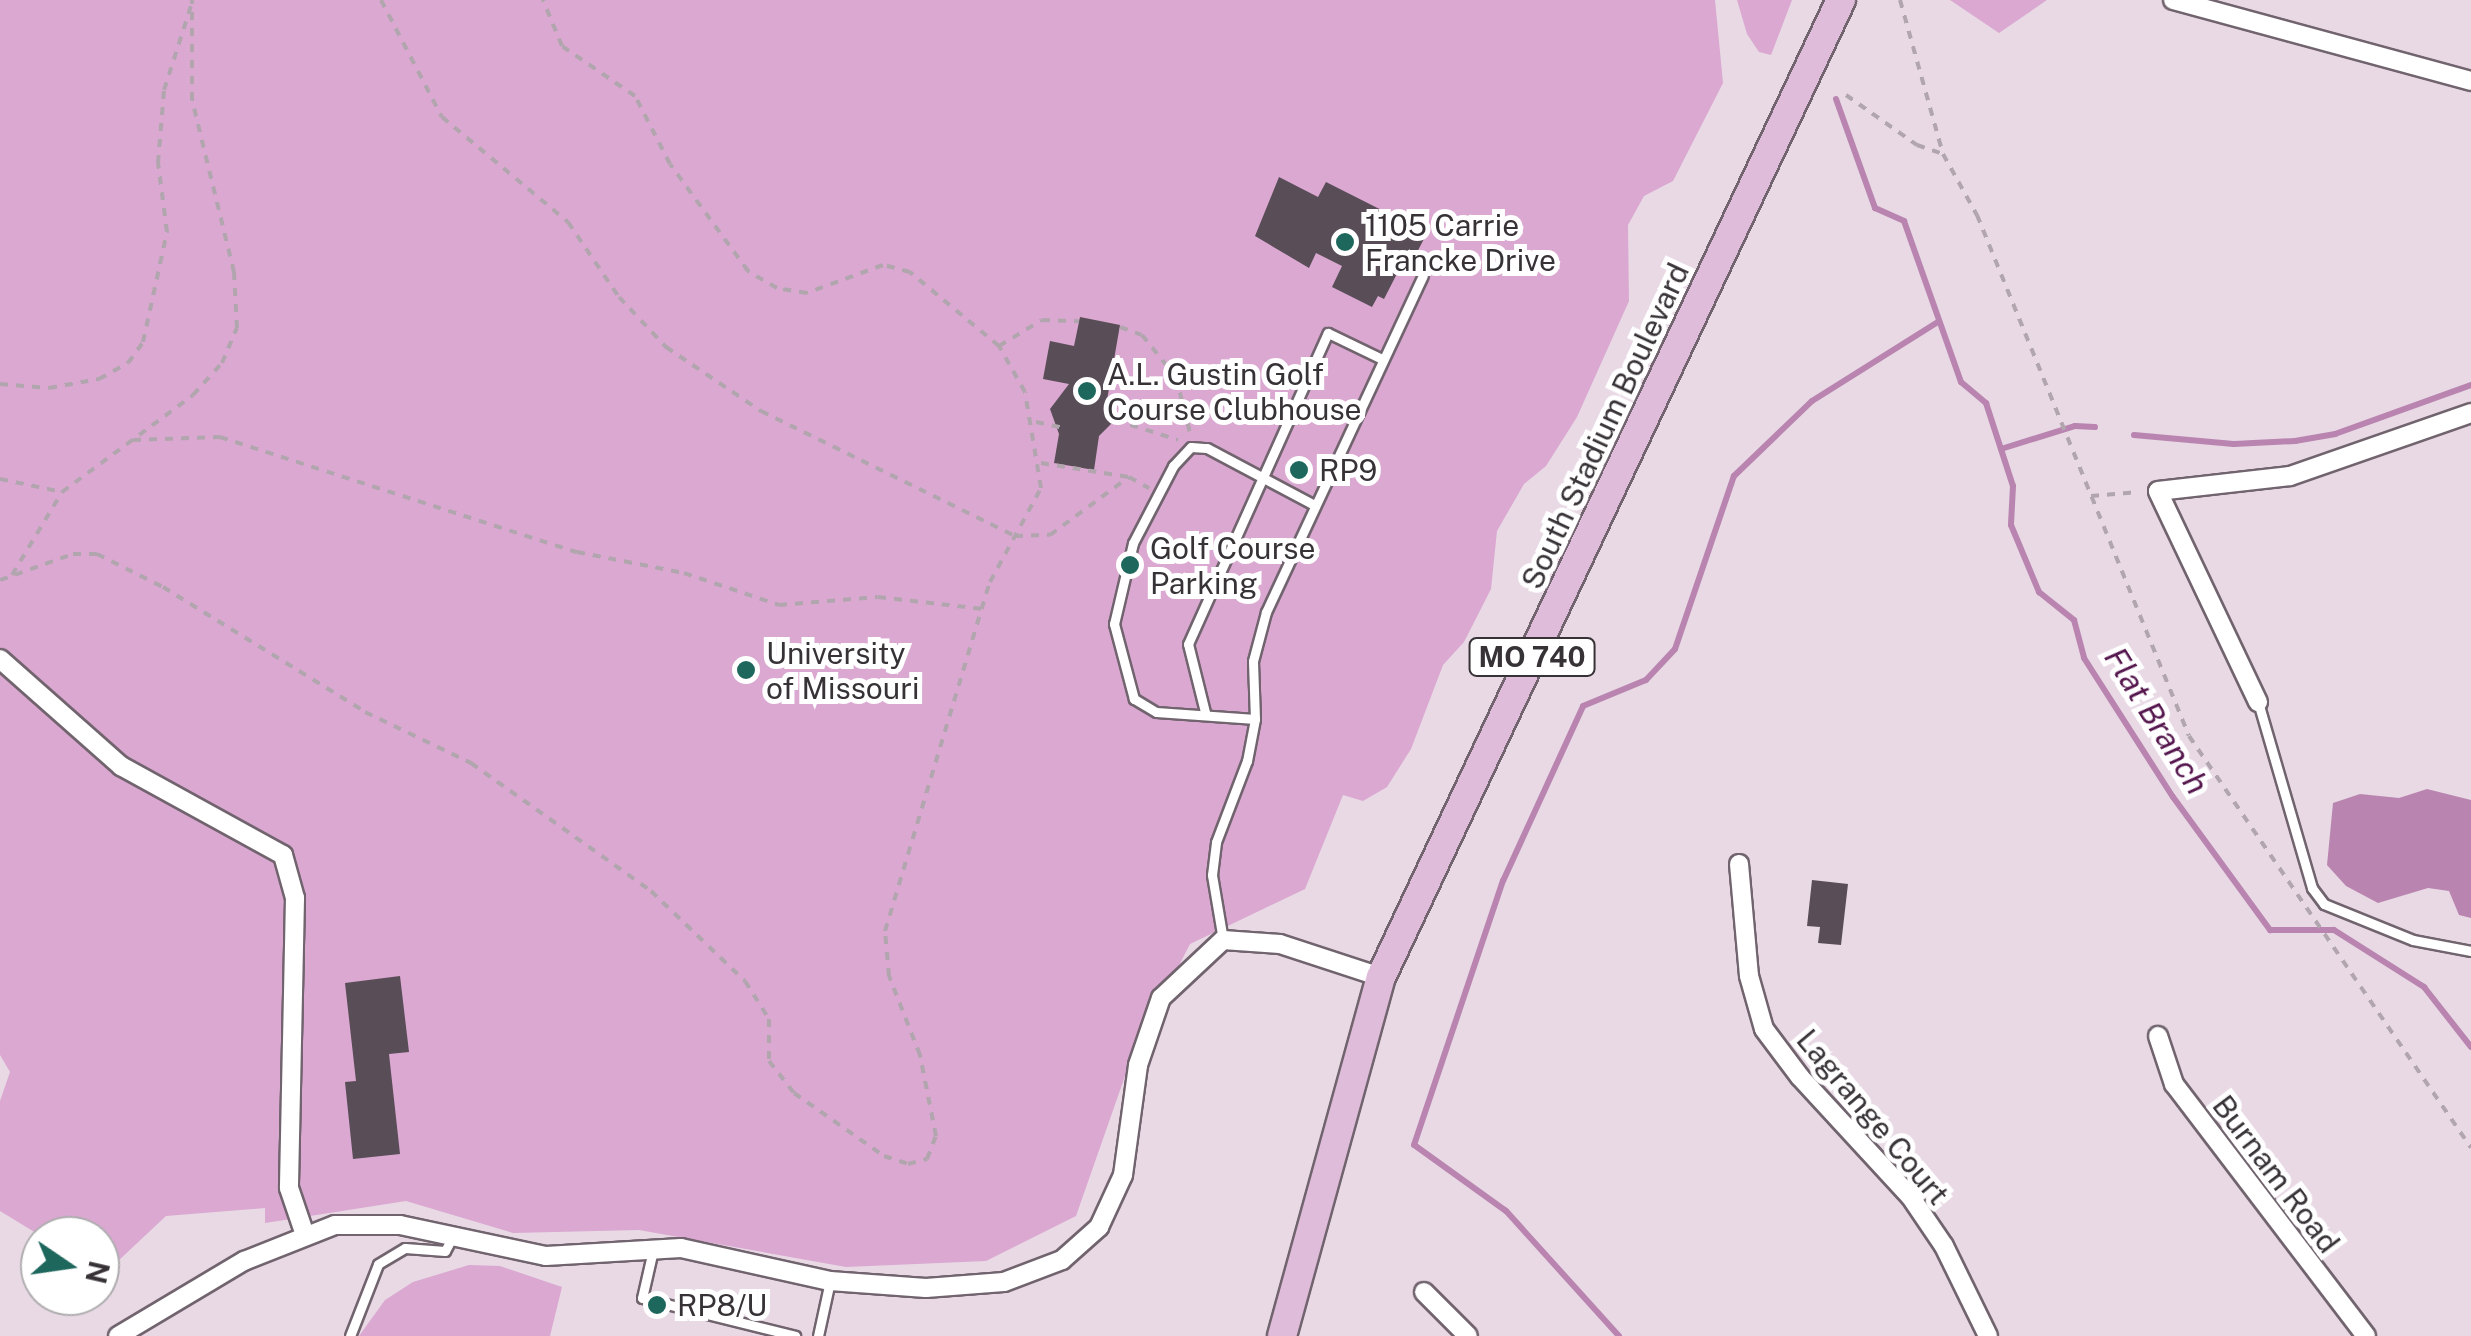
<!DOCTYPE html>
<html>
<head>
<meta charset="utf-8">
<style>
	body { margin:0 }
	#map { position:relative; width:2471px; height:1336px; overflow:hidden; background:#e8d9e5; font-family:"Public Sans",sans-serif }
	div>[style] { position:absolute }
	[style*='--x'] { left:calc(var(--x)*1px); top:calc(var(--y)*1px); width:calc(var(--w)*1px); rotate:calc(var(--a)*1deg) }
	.green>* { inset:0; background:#daa8d1 }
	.water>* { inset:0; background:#b985b0 }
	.stream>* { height:6px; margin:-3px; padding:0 3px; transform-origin:3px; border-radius:3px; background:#b985b0 }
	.building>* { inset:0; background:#594d57 }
	.path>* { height:4px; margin-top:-2px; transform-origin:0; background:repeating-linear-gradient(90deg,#b1a5ae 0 8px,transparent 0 16px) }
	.roads { filter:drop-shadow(2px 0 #71646e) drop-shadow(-2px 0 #71646e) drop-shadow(0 2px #71646e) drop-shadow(0 -2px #71646e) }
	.lane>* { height:9px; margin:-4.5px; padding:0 4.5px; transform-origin:4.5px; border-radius:4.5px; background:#fff }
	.street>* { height:18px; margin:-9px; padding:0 9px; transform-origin:9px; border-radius:9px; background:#fff }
	.primary>* { height:28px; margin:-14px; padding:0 14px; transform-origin:14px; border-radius:14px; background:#dfbcd9 }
	.dots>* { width:28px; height:28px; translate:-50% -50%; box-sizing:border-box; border:5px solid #fff; border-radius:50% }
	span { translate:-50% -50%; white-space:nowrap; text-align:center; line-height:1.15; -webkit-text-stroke:10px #fff; paint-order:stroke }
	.shield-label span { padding:2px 8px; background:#fff; border:2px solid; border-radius:8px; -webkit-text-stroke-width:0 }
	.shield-label { font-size:28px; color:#373236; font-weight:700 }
	.poi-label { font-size:30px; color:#373236 }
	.left { translate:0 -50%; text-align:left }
	.street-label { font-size:30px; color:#373236 }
	.water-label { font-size:32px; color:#54154d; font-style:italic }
	.north { position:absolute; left:20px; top:1216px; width:100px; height:100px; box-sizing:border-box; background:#fff; border:2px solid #afadaf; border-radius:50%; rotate:103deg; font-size:28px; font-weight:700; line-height:40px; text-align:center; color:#373236 }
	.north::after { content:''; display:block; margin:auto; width:35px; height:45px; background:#1e675d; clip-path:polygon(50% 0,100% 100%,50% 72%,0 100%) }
</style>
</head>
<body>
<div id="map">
	<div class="green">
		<i style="clip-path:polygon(0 0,1715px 0,1723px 83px,1673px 181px,1644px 196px,1628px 225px,1629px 301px,1577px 417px,1546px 466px,1524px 484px,1497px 531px,1491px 589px,1464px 642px,1443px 665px,1411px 749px,1387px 787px,1363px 801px,1343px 795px,1305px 889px,1190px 944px,1131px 1059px,1076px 1216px,986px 1261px,846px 1267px,639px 1230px,513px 1233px,406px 1201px,265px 1223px,265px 1208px,166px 1216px,101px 1277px,100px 1236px,41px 1236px,0 1211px,0 1101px,10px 1072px,0 1055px)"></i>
		<i style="clip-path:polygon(1737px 0,1792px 0,1771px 55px,1759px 52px,1747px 34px)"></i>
		<i style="clip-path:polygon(1950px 0,2047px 0,1999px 33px)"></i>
		<i style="clip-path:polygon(469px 1265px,500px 1266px,562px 1287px,550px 1336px,359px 1336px,385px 1300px,413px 1282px)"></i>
	</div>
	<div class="water">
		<i style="clip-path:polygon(2427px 789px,2471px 800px,2471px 918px,2459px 915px,2449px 891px,2428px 888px,2378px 903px,2346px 886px,2327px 865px,2333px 803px,2360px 794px,2399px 798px)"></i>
	</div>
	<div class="stream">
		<i style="--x:1836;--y:99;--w:116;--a:70.3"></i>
		<i style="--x:1875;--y:208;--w:32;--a:24"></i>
		<i style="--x:1904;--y:221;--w:171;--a:70.5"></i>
		<i style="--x:1961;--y:382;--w:33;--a:40"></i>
		<i style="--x:1986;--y:403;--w:87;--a:72"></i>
		<i style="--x:2013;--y:486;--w:39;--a:93"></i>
		<i style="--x:2011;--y:525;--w:73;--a:67.3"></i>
		<i style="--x:2039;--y:592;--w:45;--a:38.7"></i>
		<i style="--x:2074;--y:620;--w:39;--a:75"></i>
		<i style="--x:2084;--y:658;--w:165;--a:57.4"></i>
		<i style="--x:2173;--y:797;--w:165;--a:53.9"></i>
		<i style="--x:2270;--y:930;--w:64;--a:0"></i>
		<i style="--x:2334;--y:930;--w:107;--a:32.3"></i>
		<i style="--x:2424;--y:987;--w:76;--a:51.9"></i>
		<i style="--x:2134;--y:435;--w:100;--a:5.1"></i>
		<i style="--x:2234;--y:444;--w:61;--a:-2.8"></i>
		<i style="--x:2295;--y:441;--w:41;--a:-9.9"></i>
		<i style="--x:2335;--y:434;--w:145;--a:-19.8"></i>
		<i style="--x:2001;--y:449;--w:77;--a:-17.3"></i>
		<i style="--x:2075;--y:426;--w:20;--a:3"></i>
		<i style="--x:1619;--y:1336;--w:169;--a:-132.1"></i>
		<i style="--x:1506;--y:1211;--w:113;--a:-144.3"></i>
		<i style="--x:1414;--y:1145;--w:279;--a:-71.4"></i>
		<i style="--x:1503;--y:881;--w:192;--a:-65.4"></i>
		<i style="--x:1583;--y:706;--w:68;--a:-22.4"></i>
		<i style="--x:1646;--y:680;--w:42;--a:-46.9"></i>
		<i style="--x:1675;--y:649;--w:183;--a:-71.2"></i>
		<i style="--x:1734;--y:476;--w:108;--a:-43.9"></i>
		<i style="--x:1812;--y:401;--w:149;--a:-32.1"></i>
	</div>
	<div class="building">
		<i style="clip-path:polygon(1279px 177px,1318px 197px,1326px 182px,1427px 233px,1412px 262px,1405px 258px,1384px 299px,1378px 296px,1372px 307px,1332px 287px,1342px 266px,1316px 253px,1309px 268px,1255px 236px)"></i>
		<i style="clip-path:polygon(1080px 317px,1120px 325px,1107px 400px,1115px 420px,1099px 436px,1094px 470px,1054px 463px,1059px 434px,1050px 409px,1069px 384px,1043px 379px,1050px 341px,1074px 346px)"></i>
		<i style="clip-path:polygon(1812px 880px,1848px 884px,1841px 945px,1818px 943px,1820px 927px,1807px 926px)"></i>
		<i style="clip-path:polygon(400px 976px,409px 1052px,389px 1054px,400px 1154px,353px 1159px,345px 1082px,356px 1081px,345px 983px)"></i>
	</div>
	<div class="path">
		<i style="--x:381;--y:0;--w:132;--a:62.5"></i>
		<i style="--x:442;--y:117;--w:164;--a:39.8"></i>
		<i style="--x:568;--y:222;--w:91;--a:55.8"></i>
		<i style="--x:619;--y:297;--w:69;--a:46.8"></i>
		<i style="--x:666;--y:347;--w:115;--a:34"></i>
		<i style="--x:761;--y:411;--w:283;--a:26.2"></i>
		<i style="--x:1015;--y:536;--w:35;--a:-2"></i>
		<i style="--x:1050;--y:535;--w:98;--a:-36.3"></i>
		<i style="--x:1129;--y:477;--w:23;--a:29"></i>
		<i style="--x:1900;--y:0;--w:160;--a:74.4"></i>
		<i style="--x:1943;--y:154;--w:70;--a:60.9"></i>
		<i style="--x:1977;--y:215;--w:562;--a:67.86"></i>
		<i style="--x:2189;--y:736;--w:499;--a:55.6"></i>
		<i style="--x:1846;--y:95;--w:87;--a:35.2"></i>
		<i style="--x:1917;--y:145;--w:28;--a:19"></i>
		<i style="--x:1120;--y:327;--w:23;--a:20"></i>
		<i style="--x:1142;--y:335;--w:54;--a:51"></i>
		<i style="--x:1176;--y:377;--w:58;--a:76"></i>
		<i style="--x:999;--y:346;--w:50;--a:-31.2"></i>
		<i style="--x:1042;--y:320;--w:37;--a:2"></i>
		<i style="--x:0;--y:384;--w:49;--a:4.7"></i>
		<i style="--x:49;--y:388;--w:51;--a:-10.2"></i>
		<i style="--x:99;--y:379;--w:33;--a:-29"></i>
		<i style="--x:128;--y:363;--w:26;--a:-54"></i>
		<i style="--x:143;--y:342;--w:113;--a:-77.7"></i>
		<i style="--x:167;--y:232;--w:70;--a:-97.4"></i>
		<i style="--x:158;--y:163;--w:73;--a:-85.3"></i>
		<i style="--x:164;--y:90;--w:88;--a:-72.2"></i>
		<i style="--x:1115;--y:420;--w:66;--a:17.6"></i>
		<i style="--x:1036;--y:422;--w:25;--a:12"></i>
		<i style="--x:133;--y:440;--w:87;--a:-2"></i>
		<i style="--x:220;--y:437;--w:375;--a:17.9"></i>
		<i style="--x:577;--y:552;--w:109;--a:11.1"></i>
		<i style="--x:684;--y:573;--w:100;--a:18.6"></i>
		<i style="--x:779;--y:605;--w:99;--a:-4.6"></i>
		<i style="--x:878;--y:597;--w:106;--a:6.5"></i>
		<i style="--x:1041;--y:463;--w:89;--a:9"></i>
		<i style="--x:0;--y:479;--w:63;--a:11.8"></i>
		<i style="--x:2091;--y:496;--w:48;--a:-4.8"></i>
		<i style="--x:12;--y:575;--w:97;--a:-58.9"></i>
		<i style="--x:62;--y:492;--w:163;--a:-36.5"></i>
		<i style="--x:193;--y:395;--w:43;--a:-47.8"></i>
		<i style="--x:222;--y:363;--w:38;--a:-67"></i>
		<i style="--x:237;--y:328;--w:56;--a:-93.1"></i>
		<i style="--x:234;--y:272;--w:177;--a:-103.7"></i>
		<i style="--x:192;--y:100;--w:100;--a:-90"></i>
		<i style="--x:0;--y:580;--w:77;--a:-19.6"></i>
		<i style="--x:73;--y:554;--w:24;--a:0"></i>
		<i style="--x:97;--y:554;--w:74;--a:26.6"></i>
		<i style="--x:163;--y:587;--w:238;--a:31.7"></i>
		<i style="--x:365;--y:712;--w:118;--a:25.7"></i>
		<i style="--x:471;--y:763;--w:221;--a:35.4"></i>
		<i style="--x:651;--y:891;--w:130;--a:43.8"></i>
		<i style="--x:745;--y:981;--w:45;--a:57.7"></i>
		<i style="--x:769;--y:1019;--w:42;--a:90"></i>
		<i style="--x:769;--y:1061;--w:41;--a:52"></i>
		<i style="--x:794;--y:1093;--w:110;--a:35"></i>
		<i style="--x:884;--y:1156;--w:25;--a:18"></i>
		<i style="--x:908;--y:1164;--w:20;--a:-15"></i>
		<i style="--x:927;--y:1159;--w:25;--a:-69"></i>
		<i style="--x:936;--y:1136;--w:83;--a:-101.2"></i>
		<i style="--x:920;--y:1055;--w:85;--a:-111.4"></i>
		<i style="--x:889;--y:976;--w:45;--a:-95.1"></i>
		<i style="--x:885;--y:931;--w:364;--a:-73.3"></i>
		<i style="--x:990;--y:582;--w:107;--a:-61.5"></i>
		<i style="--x:1041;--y:488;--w:97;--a:-99.5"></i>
		<i style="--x:1025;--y:392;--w:53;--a:-119.5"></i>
		<i style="--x:999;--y:346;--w:116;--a:-140.3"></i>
		<i style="--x:910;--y:272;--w:28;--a:-165"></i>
		<i style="--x:883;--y:265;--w:81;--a:159.8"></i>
		<i style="--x:807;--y:293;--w:30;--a:-171"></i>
		<i style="--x:777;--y:288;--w:34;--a:-150"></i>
		<i style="--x:748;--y:271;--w:132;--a:-126.1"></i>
		<i style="--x:670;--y:164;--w:76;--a:-117.2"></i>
		<i style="--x:635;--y:96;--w:88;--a:-145.6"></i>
		<i style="--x:562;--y:46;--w:50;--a:-112.4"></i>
	</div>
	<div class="roads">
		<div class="lane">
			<i style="--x:2258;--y:702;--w:194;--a:73.8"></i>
			<i style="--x:2312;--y:888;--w:20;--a:53"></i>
			<i style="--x:2324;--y:904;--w:96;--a:22"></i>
			<i style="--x:2413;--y:940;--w:59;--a:10.7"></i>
			<i style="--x:1205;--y:712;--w:70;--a:-104"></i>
			<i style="--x:1188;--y:644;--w:341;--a:-65.8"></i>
			<i style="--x:1328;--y:333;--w:60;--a:25.7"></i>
			<i style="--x:1255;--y:719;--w:99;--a:-176"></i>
			<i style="--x:1156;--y:712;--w:26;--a:-149"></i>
			<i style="--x:1134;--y:699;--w:78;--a:-104.9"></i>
			<i style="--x:1114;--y:624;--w:83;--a:-76.8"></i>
			<i style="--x:1133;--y:543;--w:87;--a:-62.5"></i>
			<i style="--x:1173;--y:466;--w:26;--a:-47"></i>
			<i style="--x:1191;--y:447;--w:16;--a:4"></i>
			<i style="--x:1207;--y:448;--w:121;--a:28"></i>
			<i style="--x:1223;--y:940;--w:66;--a:-99.6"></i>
			<i style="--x:1212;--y:875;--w:33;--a:-83"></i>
			<i style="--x:1216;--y:842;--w:87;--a:-69.1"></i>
			<i style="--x:1247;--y:761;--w:43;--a:-79.2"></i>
			<i style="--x:1255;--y:719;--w:58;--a:-92"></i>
			<i style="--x:1253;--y:661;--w:51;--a:-75.1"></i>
			<i style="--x:1266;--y:612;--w:371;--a:-65"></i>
			<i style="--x:653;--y:1250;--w:49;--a:102.9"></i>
			<i style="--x:642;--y:1298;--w:158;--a:13.9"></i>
			<i style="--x:350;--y:1336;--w:77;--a:-68.7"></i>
			<i style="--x:378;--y:1264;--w:31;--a:-31"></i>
			<i style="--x:405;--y:1248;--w:40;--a:4.3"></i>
			<i style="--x:445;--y:1251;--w:17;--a:-62"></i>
			<i style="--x:818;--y:1336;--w:56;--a:-77.7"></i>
		</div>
		<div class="street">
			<i style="--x:2173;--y:0;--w:309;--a:15.2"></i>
			<i style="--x:0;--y:659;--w:162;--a:41.5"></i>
			<i style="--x:121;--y:766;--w:185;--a:28.8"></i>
			<i style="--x:283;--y:855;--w:45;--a:74.4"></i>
			<i style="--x:295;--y:898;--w:290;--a:91.2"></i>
			<i style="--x:289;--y:1188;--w:50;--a:71.2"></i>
			<i style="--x:2258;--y:702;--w:233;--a:-115.4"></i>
			<i style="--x:2158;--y:491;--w:133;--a:-6.5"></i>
			<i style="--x:2290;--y:476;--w:192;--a:-19.2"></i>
			<i style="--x:1739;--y:864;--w:112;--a:84.9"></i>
			<i style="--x:1749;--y:976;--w:55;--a:74.2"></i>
			<i style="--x:1764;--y:1029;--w:60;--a:53.1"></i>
			<i style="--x:1800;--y:1077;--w:162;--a:47.3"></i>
			<i style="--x:1910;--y:1196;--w:60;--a:55.8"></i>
			<i style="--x:1944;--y:1246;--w:100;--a:63.9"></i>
			<i style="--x:2158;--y:1036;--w:51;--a:71.6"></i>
			<i style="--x:2174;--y:1084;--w:317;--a:52.7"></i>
			<i style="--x:1424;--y:1292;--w:62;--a:45"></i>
			<i style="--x:118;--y:1336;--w:147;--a:-30.8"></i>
			<i style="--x:244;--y:1261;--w:98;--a:-21.6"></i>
			<i style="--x:335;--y:1225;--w:65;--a:0"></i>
			<i style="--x:400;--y:1225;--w:149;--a:12"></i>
			<i style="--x:546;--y:1256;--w:135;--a:-3.4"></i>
			<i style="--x:681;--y:1248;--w:153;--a:12.5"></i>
			<i style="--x:830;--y:1281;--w:96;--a:4.2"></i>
			<i style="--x:926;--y:1288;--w:78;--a:-4.4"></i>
			<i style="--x:1004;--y:1282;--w:62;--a:-20.8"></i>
			<i style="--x:1062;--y:1260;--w:50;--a:-41.7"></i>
			<i style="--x:1099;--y:1227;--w:57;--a:-65.2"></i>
			<i style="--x:1123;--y:1175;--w:111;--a:-82.2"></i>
			<i style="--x:1138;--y:1065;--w:71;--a:-71.1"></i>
			<i style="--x:1161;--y:998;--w:85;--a:-43.1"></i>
			<i style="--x:1223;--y:940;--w:57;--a:4"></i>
			<i style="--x:1280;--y:944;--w:106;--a:18.1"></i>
		</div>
		<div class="primary">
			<i style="--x:1282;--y:1336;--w:372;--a:-74.6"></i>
			<i style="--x:1381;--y:977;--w:1080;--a:-64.79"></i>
		</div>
	</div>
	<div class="dots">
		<i style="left:1345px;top:242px;background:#1e675d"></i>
		<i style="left:1087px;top:391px;background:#1e675d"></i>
		<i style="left:1299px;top:470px;background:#1e675d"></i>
		<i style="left:1130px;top:565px;background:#1e675d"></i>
		<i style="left:746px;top:670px;background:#1e675d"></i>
		<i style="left:657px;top:1305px;background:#1e675d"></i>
	</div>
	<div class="shield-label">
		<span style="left:1532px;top:657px">MO 740</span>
	</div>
	<div class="poi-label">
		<span class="left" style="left:1365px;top:242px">1105 Carrie<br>Francke Drive</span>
		<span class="left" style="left:1107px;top:391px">A.L. Gustin Golf<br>Course Clubhouse</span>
		<span class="left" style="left:1319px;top:470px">RP9</span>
		<span class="left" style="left:1150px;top:565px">Golf Course<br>Parking</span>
		<span class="left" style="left:766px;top:670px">University<br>of Missouri</span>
		<span class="left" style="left:677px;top:1305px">RP8/U</span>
	</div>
	<div class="street-label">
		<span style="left:1605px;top:426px;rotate:-65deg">South Stadium Boulevard</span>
		<span style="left:1873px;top:1117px;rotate:50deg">Lagrange Court</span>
		<span style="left:2276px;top:1174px;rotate:53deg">Burnam Road</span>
	</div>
	<div class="water-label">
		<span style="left:2156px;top:721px;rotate:58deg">Flat Branch</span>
	</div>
	<div class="north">N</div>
</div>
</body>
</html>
